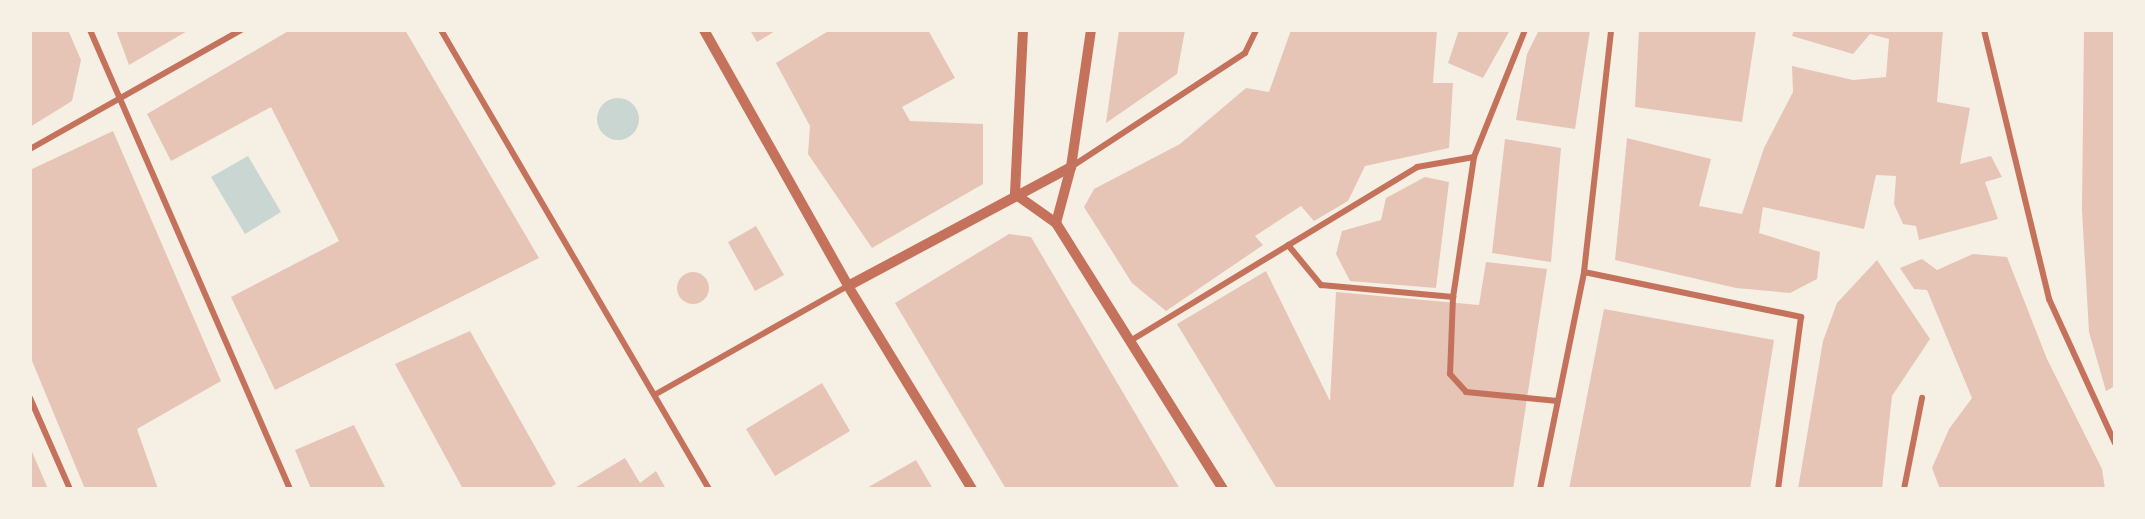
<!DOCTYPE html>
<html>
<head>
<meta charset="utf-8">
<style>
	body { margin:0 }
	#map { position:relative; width:2145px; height:519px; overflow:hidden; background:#f6efe4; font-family:"Zilla Slab",serif }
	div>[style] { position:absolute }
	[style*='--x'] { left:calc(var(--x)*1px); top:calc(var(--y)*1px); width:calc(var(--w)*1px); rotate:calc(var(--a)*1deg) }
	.water>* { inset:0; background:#c9d6d2 }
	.round { border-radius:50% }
	.building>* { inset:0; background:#e6c5b7 }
	.minor>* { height:6px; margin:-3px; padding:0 3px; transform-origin:3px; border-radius:3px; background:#c5725c }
	.tertiary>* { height:10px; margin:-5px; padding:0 5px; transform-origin:5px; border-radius:5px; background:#c5725c }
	span { translate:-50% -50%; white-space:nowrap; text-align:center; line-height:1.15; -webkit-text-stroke:4.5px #f6efe4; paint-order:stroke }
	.frame { position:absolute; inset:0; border:32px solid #f6efe4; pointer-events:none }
</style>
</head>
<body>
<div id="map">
	<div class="water">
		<i class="round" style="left:597px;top:98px;width:42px;height:42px"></i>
		<i style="clip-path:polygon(248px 156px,281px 212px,245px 234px,211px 177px)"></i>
	</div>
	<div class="building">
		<i style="clip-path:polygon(30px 30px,68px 30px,81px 60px,72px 101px,30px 127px)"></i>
		<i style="clip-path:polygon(116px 30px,189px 30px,129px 65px)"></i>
		<i style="clip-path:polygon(290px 30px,405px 30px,539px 258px,275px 390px,231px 297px,339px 241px,271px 107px,171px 161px,147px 114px)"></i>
		<i style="clip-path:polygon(750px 30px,777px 30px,757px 42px)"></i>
		<i style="clip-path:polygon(830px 30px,928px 30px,955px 78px,902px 107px,910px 121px,983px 124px,983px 184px,872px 248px,808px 154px,810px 126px,776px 63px)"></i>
		<i style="clip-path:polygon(1119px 30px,1185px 30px,1177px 74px,1106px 123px)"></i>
		<i style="clip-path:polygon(1291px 30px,1437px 30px,1433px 83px,1453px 83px,1449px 148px,1365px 166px,1348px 201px,1314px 221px,1301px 206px,1255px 236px,1263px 245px,1166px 311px,1132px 283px,1084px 207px,1094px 189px,1180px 144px,1246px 88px,1269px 92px)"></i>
		<i style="clip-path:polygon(1459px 30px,1510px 30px,1483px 78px,1448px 63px)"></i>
		<i style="clip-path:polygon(1539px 30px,1590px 30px,1575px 129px,1516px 120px,1527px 54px)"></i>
		<i style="clip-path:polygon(1639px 30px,1756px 30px,1742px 122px,1635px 107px)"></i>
		<i style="clip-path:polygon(1794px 30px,1943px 30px,1937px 102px,1970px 108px,1960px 164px,1991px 156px,2002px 177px,1985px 182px,1998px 219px,1919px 240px,1916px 226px,1903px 224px,1894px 204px,1896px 176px,1876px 175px,1864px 229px,1763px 207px,1759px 233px,1820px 252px,1817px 279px,1790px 293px,1736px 288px,1615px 260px,1627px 138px,1711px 159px,1699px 206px,1742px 214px,1764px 148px,1793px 92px,1792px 66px,1853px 80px,1886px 77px,1889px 39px,1870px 34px,1853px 54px,1792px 36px)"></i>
		<i style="clip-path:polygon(2084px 30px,2115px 30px,2115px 386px,2106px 391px,2089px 332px,2082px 210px)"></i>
		<i style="clip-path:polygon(113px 131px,221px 381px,137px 429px,158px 489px,85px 489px,30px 356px,30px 170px)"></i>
		<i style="clip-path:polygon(1505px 139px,1561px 148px,1551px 262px,1492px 253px)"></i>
		<i style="clip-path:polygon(1425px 177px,1449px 182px,1436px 288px,1350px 281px,1336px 254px,1342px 231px,1381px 220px,1386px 198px)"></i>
		<i style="clip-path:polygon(756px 226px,784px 275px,755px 291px,728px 242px)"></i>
		<i style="clip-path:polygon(1009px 234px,1031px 237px,1180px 489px,1006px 489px,895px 303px)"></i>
		<i style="clip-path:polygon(1973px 254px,2007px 257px,2047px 359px,2102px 469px,2105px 489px,1940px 489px,1932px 468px,1949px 429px,1972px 398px,1927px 290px,1914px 289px,1900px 268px,1922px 259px,1937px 270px)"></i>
		<i style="clip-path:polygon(1877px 260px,1930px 339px,1892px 396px,1882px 489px,1798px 489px,1823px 341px,1837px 303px)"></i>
		<i style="clip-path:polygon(1486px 262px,1547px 269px,1513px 489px,1277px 489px,1177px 324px,1266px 271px,1330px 401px,1336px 292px,1479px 305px)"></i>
		<i class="round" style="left:677px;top:272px;width:32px;height:32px"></i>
		<i style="clip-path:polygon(1604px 309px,1774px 340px,1750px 489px,1569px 489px)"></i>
		<i style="clip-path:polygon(470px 331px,556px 484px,548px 489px,463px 489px,395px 364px)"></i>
		<i style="clip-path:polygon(822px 383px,850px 431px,775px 476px,746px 429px)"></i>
		<i style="clip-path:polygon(354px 425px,386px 489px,311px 489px,295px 450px)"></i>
		<i style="clip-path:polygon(30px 447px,48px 489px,30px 489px)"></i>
		<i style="clip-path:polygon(625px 458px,640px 483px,656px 471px,666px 489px,573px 489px)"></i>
		<i style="clip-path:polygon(916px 460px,933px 489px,865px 489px)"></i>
	</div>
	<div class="minor">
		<i style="--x:90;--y:30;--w:501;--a:66.46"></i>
		<i style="--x:441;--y:30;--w:532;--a:59.72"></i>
		<i style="--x:1525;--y:30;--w:137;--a:111.9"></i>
		<i style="--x:1474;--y:157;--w:142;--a:98.5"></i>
		<i style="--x:1453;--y:297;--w:77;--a:92.2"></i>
		<i style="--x:1450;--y:374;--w:24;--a:48"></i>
		<i style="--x:1466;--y:392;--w:92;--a:5.6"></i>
		<i style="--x:1984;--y:30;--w:277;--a:76.4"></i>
		<i style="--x:2049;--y:299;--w:158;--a:65.4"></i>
		<i style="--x:30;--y:149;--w:242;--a:-29.4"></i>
		<i style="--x:1071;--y:167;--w:208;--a:-33.2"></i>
		<i style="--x:1245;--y:53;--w:25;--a:-64"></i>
		<i style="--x:1288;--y:245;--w:52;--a:50.5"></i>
		<i style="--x:1321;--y:285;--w:133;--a:5.2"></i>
		<i style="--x:1584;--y:272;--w:222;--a:11.7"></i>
		<i style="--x:1801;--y:317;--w:174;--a:97.6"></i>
		<i style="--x:1130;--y:341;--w:336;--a:-31.2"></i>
		<i style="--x:1417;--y:167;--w:58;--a:-10"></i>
		<i style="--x:656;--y:394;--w:220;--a:-29.4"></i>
		<i style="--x:30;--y:398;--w:99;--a:66.3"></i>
		<i style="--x:1540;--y:489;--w:221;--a:-78.5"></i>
		<i style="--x:1584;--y:272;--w:244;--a:-83.6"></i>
		<i style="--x:1904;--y:489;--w:93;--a:-78.8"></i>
	</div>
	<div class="tertiary">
		<i style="--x:704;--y:30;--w:294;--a:60.6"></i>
		<i style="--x:848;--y:286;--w:238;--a:58.6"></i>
		<i style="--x:1023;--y:30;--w:164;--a:92.8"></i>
		<i style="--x:1015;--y:194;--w:50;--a:35.3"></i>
		<i style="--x:1056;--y:223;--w:314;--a:57.9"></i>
		<i style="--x:1056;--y:223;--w:58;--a:-75"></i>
		<i style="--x:1071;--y:167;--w:138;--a:-81.7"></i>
		<i style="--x:848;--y:286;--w:253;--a:-28.1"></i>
	</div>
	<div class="frame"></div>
</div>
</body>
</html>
